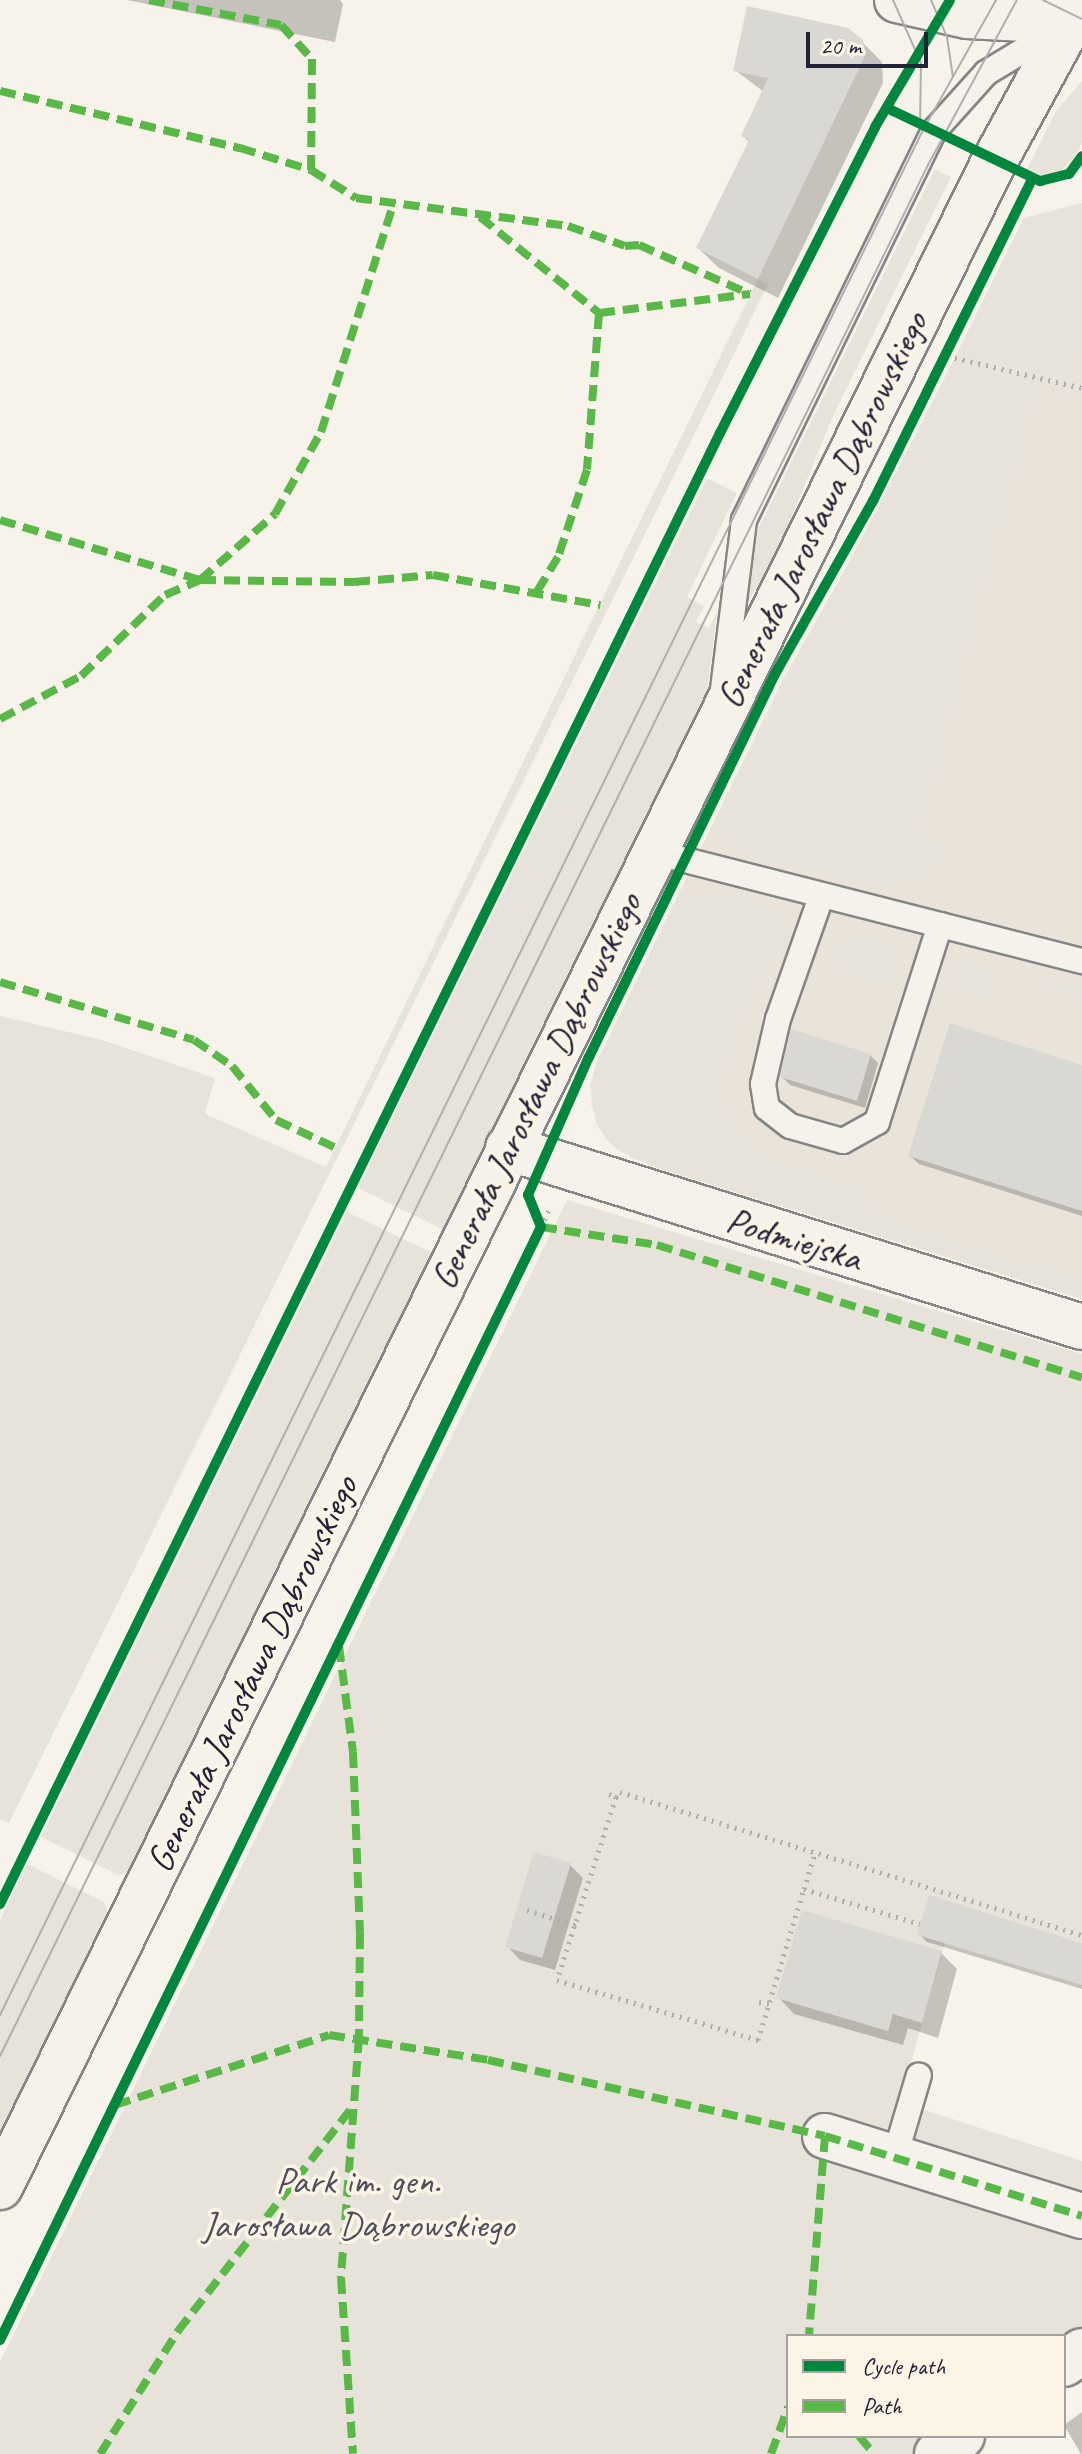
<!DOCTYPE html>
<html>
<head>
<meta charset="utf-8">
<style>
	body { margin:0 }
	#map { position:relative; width:1082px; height:2454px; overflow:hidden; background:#f7f3ea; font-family:Caveat,sans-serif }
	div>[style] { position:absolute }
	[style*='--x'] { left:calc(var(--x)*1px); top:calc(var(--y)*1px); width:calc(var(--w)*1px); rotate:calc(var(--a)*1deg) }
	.built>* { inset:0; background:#e9e3d9 }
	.green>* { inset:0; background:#e8e3da }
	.shadow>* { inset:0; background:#0003 }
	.building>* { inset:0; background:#dad8d2 }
	.path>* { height:5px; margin-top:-2.5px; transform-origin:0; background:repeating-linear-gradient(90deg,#b0aead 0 2px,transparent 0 8px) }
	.roads { filter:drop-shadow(2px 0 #868485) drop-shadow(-2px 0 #868485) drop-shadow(0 2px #868485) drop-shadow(0 -2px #868485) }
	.lane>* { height:24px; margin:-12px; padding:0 12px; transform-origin:12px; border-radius:12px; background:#f5f2ec }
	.street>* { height:44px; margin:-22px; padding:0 22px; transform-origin:22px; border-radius:22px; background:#f5f2ec }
	.secondary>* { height:44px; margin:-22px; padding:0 22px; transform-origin:22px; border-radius:22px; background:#f5f2ec }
	.tram>* { height:2px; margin:-1px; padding:0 1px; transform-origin:1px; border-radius:1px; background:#b0aead }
	.quiet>* { height:8px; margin-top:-4px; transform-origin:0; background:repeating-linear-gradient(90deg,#58b947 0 16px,transparent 0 24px) }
	.cycleway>* { height:10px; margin:-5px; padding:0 5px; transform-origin:5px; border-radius:5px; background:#00873e }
	span { translate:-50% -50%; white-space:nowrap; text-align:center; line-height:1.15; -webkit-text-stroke:7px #fcf5e5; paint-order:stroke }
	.street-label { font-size:38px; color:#22223b }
	.park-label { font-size:38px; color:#504f5f }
	.legend { position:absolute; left:786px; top:2334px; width:280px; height:104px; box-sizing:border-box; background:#fcf5e5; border:2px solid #a5a1a1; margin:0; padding:10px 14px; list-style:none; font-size:24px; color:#22223b }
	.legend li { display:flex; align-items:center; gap:16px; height:40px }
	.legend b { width:40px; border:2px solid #a5a1a1 }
	.scale { position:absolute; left:806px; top:32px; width:122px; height:36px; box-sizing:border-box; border:4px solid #22223b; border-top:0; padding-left:10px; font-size:24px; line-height:28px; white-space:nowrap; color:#22223b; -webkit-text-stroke:6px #fcf5e5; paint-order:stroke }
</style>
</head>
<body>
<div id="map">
	<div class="built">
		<i style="clip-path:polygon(1082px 203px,1082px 1299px,632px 1158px,606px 1139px,596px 1123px,590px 1086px,596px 1064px,783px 679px,881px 506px,1024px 218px)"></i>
	</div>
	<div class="green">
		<i style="clip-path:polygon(1082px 81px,1082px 142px,1075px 157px,1059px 172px,1041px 175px,1027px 169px,1056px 111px)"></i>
		<i style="clip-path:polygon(935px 169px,951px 177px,834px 414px,774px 559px,749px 600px,750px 546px)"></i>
		<i style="clip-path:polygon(1082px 206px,1082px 340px,1069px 380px,958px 354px,1024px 218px)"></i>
		<i style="clip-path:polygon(758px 279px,768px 284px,725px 372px,9px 1823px,0 1819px,0 1016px,102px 1040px,215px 1078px,205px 1114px,326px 1167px)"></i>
		<i style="clip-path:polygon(953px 363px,1066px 389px,1064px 395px,1036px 388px,919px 832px,947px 840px,946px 847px,930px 873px,891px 889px,743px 853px,722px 834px,715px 819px)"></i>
		<i style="clip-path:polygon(707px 478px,737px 493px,687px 597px,704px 606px,696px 622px,709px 628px,717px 612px,707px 692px,444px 1230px,358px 1188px)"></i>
		<i style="clip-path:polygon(704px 891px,769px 906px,780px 914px,789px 935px,752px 995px,727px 1060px,725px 1106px,744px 1141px,774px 1160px,876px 1193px,870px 1214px,1082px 1279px,1082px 1299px,654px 1167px,618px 1150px,606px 1139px,591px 1105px,596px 1064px,679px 893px)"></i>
		<i style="clip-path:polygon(857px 935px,898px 944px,904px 957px,899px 975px,886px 986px,838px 970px,833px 957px,840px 940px)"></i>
		<i style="clip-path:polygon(959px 959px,1082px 987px,1082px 998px,999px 972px,989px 1001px,957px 990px,948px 979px,950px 966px)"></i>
		<i style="clip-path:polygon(567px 1200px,1082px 1354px,1082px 1943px,956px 1904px,900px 2102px,1082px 2161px,1082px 2327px,1064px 2340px,1064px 2336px,788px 2336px,788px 2436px,937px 2436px,914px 2454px,0 2454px,0 2362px)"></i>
		<i style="clip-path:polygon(347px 1212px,433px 1253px,128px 1872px,118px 1875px,41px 1837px)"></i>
		<i style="clip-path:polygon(27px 1864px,104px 1902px,108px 1913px,0 2134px,0 1920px)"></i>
	</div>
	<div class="shadow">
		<i style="clip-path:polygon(127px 0,340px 0,343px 4px,335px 42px)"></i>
		<i style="clip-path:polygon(861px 41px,882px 62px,883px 83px,778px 298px,719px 268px,698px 248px,750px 143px,743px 136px,764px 92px,735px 70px)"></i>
		<i style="clip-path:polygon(870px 1055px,878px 1063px,865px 1108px,790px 1085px,782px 1077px)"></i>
		<i style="clip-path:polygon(1082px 1067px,1082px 1216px,919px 1164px,910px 1156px)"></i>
		<i style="clip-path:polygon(570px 1865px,583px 1878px,555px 1970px,520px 1960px,507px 1946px)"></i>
		<i style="clip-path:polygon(919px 1934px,1082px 1945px,1082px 1989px,927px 1942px)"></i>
		<i style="clip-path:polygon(941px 1953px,957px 1969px,938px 2038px,908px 2028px,903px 2045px,794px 2014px,779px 1998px)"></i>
		<i style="clip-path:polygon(1082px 2412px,1082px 2454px,1081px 2454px,1064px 2425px)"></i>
	</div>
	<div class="building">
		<i style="clip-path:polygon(747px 6px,848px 28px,863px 40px,866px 54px,758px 279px,696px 248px,749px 140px,741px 136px,768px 78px,733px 71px)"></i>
		<i style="clip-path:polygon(950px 1023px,1082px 1065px,1082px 1211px,908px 1156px)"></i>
		<i style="clip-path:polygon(791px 1029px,871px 1054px,857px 1101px,780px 1077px)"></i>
		<i style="clip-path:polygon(534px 1852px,571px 1863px,542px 1958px,505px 1947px)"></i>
		<i style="clip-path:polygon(929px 1895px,1082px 1943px,1082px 1985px,917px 1935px)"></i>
		<i style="clip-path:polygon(802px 1910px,942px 1951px,922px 2023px,893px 2014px,888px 2031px,776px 1998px)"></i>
	</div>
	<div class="path">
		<i style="--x:947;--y:356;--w:139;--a:13.3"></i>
		<i style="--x:541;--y:1227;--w:23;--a:-65"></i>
		<i style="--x:609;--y:1794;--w:8;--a:23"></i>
		<i style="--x:616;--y:1797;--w:192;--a:107.9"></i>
		<i style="--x:557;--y:1980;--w:210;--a:16.6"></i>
		<i style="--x:758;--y:2040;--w:158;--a:-73.1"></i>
		<i style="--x:804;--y:1889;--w:121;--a:16.8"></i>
		<i style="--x:616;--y:1797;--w:6;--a:-51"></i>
		<i style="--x:620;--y:1792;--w:484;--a:17.2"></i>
		<i style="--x:804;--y:1889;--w:39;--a:-73"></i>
		<i style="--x:527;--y:1910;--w:49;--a:17.7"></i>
		<i style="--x:574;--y:1925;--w:7;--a:-34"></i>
		<i style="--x:759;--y:2002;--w:10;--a:11"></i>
	</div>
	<div class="roads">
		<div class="lane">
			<i style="--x:723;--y:689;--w:170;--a:-82.9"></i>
			<i style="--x:744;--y:520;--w:433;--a:-64"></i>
			<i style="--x:934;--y:131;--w:78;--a:-48.1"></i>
			<i style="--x:986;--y:73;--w:89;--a:-31.2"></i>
			<i style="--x:654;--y:852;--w:442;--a:14.3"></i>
			<i style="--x:821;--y:897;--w:129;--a:109.4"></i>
			<i style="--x:778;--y:1019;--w:67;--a:103"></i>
			<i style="--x:763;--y:1084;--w:24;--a:81"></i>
			<i style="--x:767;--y:1108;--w:29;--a:38"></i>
			<i style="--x:790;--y:1126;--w:55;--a:15.8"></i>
			<i style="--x:843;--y:1141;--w:39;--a:-29"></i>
			<i style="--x:877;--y:1122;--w:207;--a:-72.3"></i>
			<i style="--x:895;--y:2156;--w:84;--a:-73.5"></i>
		</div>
		<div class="street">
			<i style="--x:508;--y:1148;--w:601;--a:17.32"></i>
			<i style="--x:825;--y:2136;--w:269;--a:17.3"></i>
			<i style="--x:1064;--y:2364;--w:22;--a:-36"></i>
			<i style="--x:937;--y:2454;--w:31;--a:-36"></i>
		</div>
		<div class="secondary">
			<i style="--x:897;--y:0;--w:72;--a:12.9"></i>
			<i style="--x:967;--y:16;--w:115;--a:3"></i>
			<i style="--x:0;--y:2187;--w:2251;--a:-63.86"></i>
			<i style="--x:992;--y:166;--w:188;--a:-61.4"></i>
		</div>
	</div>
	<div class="tram">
		<i style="--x:893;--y:0;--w:69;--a:66"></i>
		<i style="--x:921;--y:63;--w:62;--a:90.9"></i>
		<i style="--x:931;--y:0;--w:40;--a:66.6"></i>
		<i style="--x:947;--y:37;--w:40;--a:81.5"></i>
		<i style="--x:1043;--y:0;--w:43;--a:26"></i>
		<i style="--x:0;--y:2015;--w:2097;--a:-63.91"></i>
		<i style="--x:922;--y:132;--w:151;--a:-60.7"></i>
		<i style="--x:0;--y:2056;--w:2106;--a:-63.86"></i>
		<i style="--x:928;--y:165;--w:187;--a:-61.7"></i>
	</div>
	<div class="quiet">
		<i style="--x:149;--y:0;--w:134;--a:10.7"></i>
		<i style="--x:281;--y:25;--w:46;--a:47.6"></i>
		<i style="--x:312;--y:59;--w:111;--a:90.5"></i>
		<i style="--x:0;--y:91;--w:247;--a:13.4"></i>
		<i style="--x:240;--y:148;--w:74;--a:17.2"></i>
		<i style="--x:311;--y:170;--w:53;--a:31.9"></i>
		<i style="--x:356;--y:198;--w:214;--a:7.5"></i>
		<i style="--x:568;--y:226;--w:60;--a:19.3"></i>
		<i style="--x:625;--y:246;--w:14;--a:-4"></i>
		<i style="--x:639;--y:245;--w:121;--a:23.8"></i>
		<i style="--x:480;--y:217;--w:153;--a:38.9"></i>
		<i style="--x:599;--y:313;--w:157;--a:94.4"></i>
		<i style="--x:587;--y:470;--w:92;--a:108.4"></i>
		<i style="--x:558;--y:557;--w:42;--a:121.4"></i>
		<i style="--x:599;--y:313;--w:152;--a:-7.2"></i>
		<i style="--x:0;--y:520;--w:209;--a:16.7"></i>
		<i style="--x:200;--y:580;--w:154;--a:0.7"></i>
		<i style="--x:354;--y:582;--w:79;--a:-5.1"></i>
		<i style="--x:433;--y:575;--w:170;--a:10.2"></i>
		<i style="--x:0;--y:719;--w:92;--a:-28"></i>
		<i style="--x:81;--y:676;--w:117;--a:-44"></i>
		<i style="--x:165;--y:595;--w:38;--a:-23"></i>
		<i style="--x:200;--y:580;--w:100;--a:-41.3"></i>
		<i style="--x:275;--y:514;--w:94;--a:-60.7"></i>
		<i style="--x:321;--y:432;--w:238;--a:-72.4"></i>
		<i style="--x:0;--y:982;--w:202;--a:16.6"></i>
		<i style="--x:194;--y:1040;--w:46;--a:34.4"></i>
		<i style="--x:232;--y:1066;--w:70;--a:50.8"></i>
		<i style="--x:276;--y:1120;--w:66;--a:25"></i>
		<i style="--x:539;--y:1232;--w:5;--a:-68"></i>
		<i style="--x:541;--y:1227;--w:117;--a:8.8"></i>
		<i style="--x:657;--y:1245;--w:445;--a:17.3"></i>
		<i style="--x:339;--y:1646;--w:107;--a:82.5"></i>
		<i style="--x:353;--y:1752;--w:181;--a:87.8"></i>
		<i style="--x:360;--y:1933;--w:104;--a:90.6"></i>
		<i style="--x:359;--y:2037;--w:242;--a:94.3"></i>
		<i style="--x:341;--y:2278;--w:176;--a:86.1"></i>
		<i style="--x:115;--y:2105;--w:225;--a:-18.1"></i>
		<i style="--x:329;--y:2035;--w:161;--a:8.9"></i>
		<i style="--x:488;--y:2060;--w:345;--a:12.7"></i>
		<i style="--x:825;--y:2136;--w:201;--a:94.6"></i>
		<i style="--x:825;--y:2136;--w:269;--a:17.3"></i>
		<i style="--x:859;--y:2436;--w:23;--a:50"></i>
		<i style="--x:100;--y:2454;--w:146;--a:-57.6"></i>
		<i style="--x:178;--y:2331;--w:285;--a:-52.1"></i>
		<i style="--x:771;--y:2454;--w:50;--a:-70.1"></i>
	</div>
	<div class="cycleway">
		<i style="--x:887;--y:108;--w:170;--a:25.5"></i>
		<i style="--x:1040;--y:181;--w:30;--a:-14"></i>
		<i style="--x:1069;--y:174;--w:22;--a:-54"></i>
		<i style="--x:0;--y:1904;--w:1638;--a:-63.92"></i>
		<i style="--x:720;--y:433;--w:343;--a:-63.1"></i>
		<i style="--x:875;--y:127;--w:147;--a:-59.4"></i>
		<i style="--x:0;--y:2340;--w:1238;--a:-64.08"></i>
		<i style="--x:541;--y:1227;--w:35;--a:-112"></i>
		<i style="--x:528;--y:1195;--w:151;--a:-66.2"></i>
		<i style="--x:589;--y:1057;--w:426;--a:-64.1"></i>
		<i style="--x:775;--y:674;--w:199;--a:-60.5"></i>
		<i style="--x:873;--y:501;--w:359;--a:-63.7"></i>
	</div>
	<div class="street-label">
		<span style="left:822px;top:510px;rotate:-64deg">Generała Jarosława Dąbrowskiego</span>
		<span style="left:536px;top:1091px;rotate:-64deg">Generała Jarosława Dąbrowskiego</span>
		<span style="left:794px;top:1239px;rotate:17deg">Podmiejska</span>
		<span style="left:252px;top:1674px;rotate:-64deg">Generała Jarosława Dąbrowskiego</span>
	</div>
	<div class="park-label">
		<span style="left:358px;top:2203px">Park im. gen.<br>Jarosława Dąbrowskiego</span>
	</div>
	<ul class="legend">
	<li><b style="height:10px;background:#00873e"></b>Cycle path</li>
	<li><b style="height:10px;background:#58b947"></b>Path</li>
	</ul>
	<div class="scale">20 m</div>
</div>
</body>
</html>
